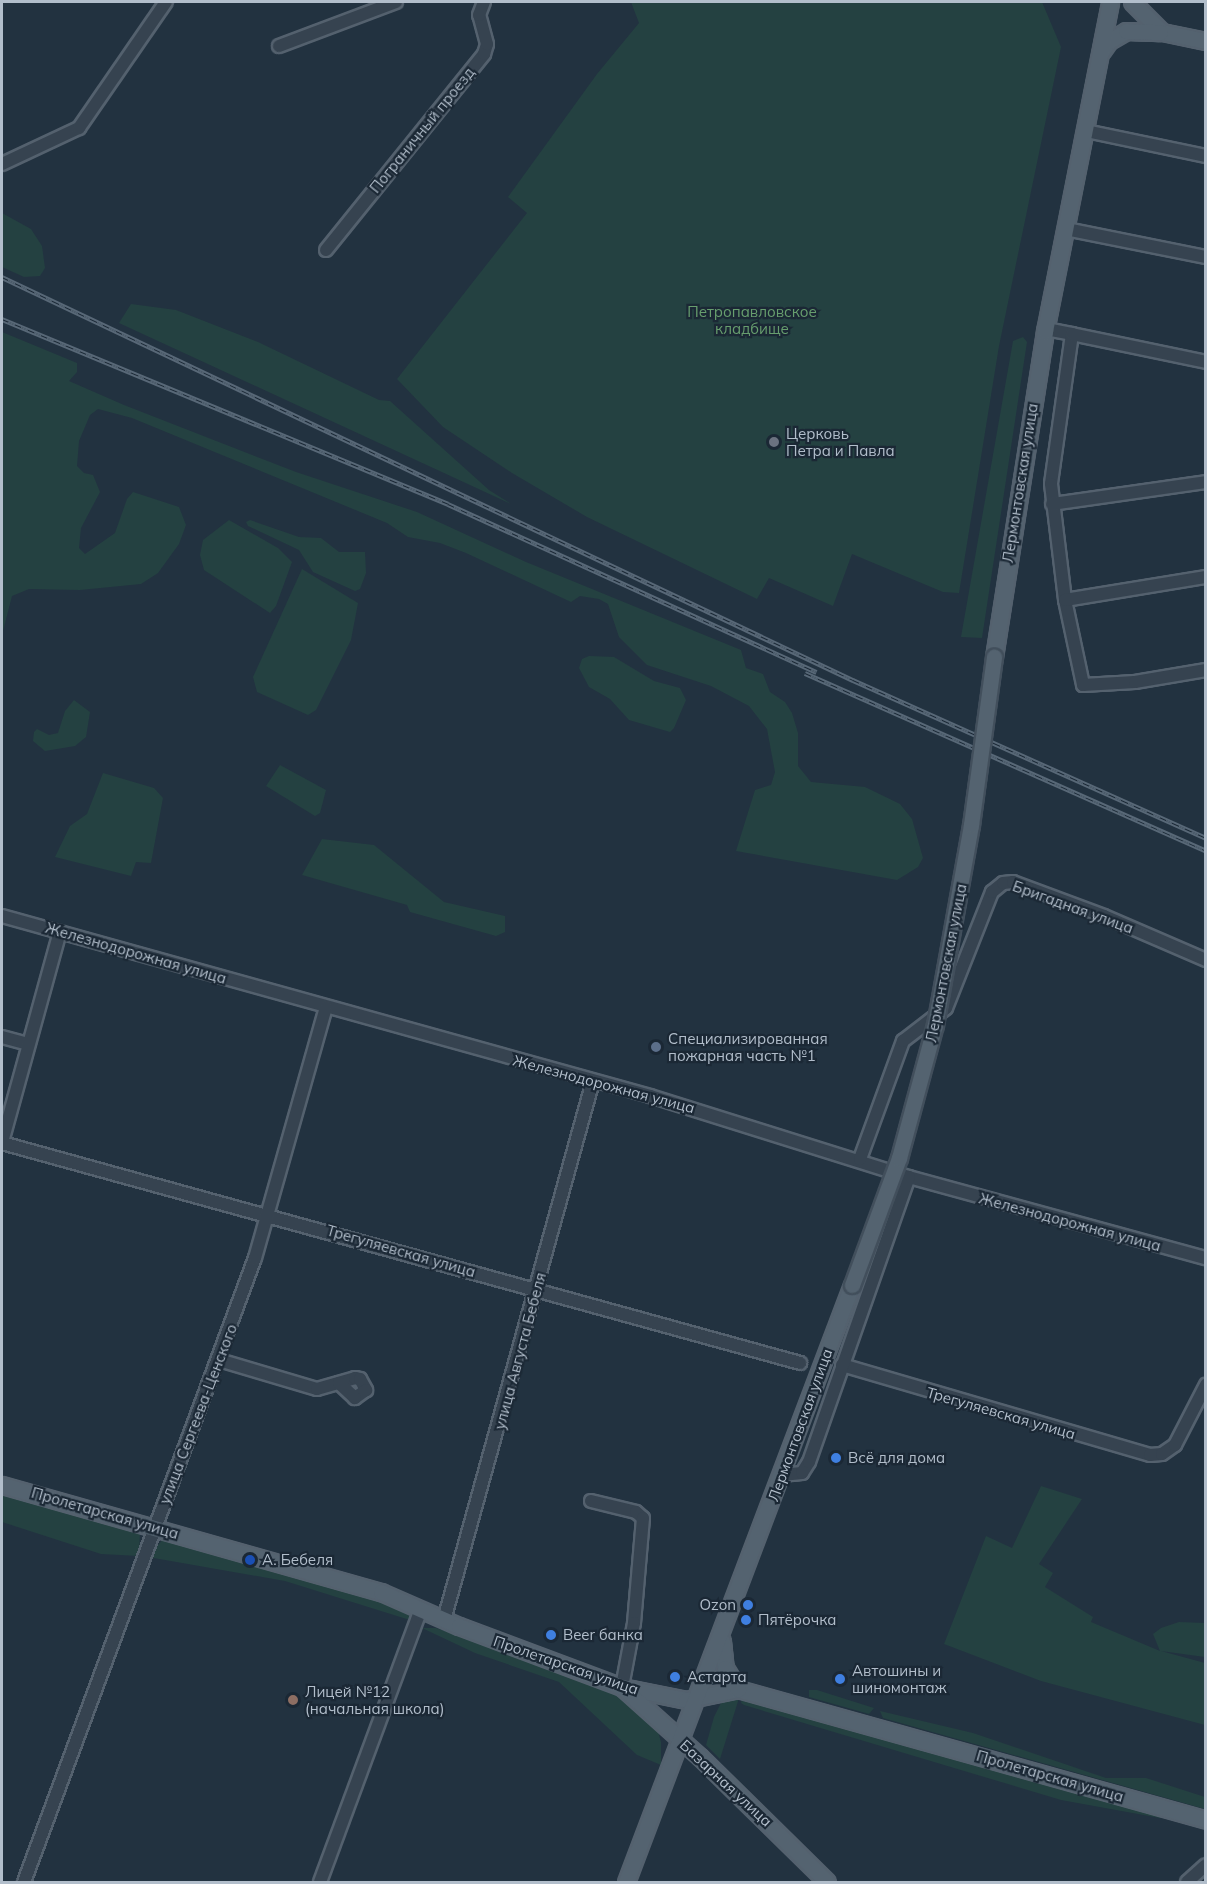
<!DOCTYPE html>
<html>
<head>
<meta charset="utf-8">
<style>
	body { margin:0 }
	#map { position:relative; width:1207px; height:1884px; overflow:hidden; background:#223240; font-family:Mulish,sans-serif }
	div>[style] { position:absolute }
	[style*='--x'] { left:calc(var(--x)*1px); top:calc(var(--y)*1px); width:calc(var(--w)*1px); rotate:calc(var(--a)*1deg) }
	.green>* { inset:0; background:#244141 }
	.roads { filter:drop-shadow(2px 0 #54616e) drop-shadow(-2px 0 #54616e) drop-shadow(0 2px #54616e) drop-shadow(0 -2px #54616e) }
	.minor>* { height:12px; margin:-6px; padding:0 6px; transform-origin:6px; border-radius:6px; background:#364350 }
	.major>* { height:15px; margin:-7.5px; padding:0 7.5px; transform-origin:7.5px; border-radius:7.5px; background:#546370 }
	.rail>* { height:4.5px; margin-top:-2.25px; transform-origin:0; background:repeating-linear-gradient(90deg,#1b2835 0 7px,#586877 0 14px); box-sizing:border-box; border-block:2px solid #586877 }
	.bridges { filter:drop-shadow(2px 0 #424f5c) drop-shadow(-2px 0 #424f5c) drop-shadow(0 2px #424f5c) drop-shadow(0 -2px #424f5c) }
	.major-bridge>* { height:15px; margin:-7.5px; padding:0 7.5px; transform-origin:7.5px; border-radius:7.5px; background:#546370 }
	.dots>* { width:16px; height:16px; translate:-50% -50%; box-sizing:border-box; border:3px solid #1b2835; border-radius:50% }
	span { translate:-50% -50%; white-space:nowrap; text-align:center; line-height:1.15; -webkit-text-stroke:4.5px #1b2835; paint-order:stroke }
	.street-label { font-size:15px; color:#b2becb }
	.park-label { font-size:15px; color:#679e6e }
	.poi-label { font-size:15px; color:#b2becb }
	.left { translate:0 -50%; text-align:left }
	.right { translate:-100% -50%; text-align:right }
	.frame { position:absolute; inset:0; border:3px solid #b2becb; pointer-events:none }
</style>
</head>
<body>
<div id="map">
	<div class="green">
		<i style="clip-path:polygon(631px 2px,1042px 2px,1061px 47px,999px 346px,959px 593px,943px 592px,852px 554px,833px 606px,769px 578px,757px 599px,587px 517px,512px 473px,443px 427px,397px 379px,527px 213px,508px 197px,597px 74px,639px 23px)"></i>
		<i style="clip-path:polygon(2px 213px,31px 229px,42px 246px,45px 268px,40px 276px,24px 277px,2px 267px)"></i>
		<i style="clip-path:polygon(131px 304px,176px 310px,258px 342px,379px 400px,390px 401px,489px 490px,511px 504px,119px 323px)"></i>
		<i style="clip-path:polygon(2px 332px,77px 363px,77px 372px,69px 381px,124px 405px,296px 472px,417px 512px,526px 562px,741px 650px,746px 668px,763px 674px,770px 692px,785px 702px,792px 713px,798px 733px,798px 766px,811px 782px,865px 787px,900px 804px,912px 819px,923px 858px,918px 867px,897px 880px,736px 851px,755px 790px,771px 785px,775px 772px,767px 729px,749px 706px,711px 686px,647px 665px,619px 637px,608px 604px,599px 599px,580px 596px,571px 602px,466px 553px,440px 543px,408px 537px,387px 523px,132px 418px,98px 409px,90px 415px,79px 441px,77px 466px,84px 473px,93px 475px,100px 492px,81px 528px,79px 548px,85px 554px,115px 533px,127px 499px,133px 492px,179px 507px,186px 525px,179px 544px,158px 573px,141px 584px,80px 590px,29px 589px,12px 596px,2px 635px)"></i>
		<i style="clip-path:polygon(1023px 337px,1027px 342px,982px 638px,961px 637px,1013px 341px)"></i>
		<i style="clip-path:polygon(229px 520px,278px 548px,292px 562px,276px 606px,270px 613px,204px 570px,200px 555px,203px 540px)"></i>
		<i style="clip-path:polygon(250px 520px,299px 537px,321px 538px,339px 552px,365px 552px,366px 573px,360px 589px,355px 591px,313px 572px,299px 550px,248px 526px,246px 522px)"></i>
		<i style="clip-path:polygon(302px 569px,358px 603px,351px 640px,316px 710px,308px 715px,257px 692px,253px 677px)"></i>
		<i style="clip-path:polygon(589px 656px,614px 657px,654px 681px,680px 688px,686px 700px,674px 728px,670px 732px,629px 720px,610px 699px,589px 687px,579px 668px,582px 659px)"></i>
		<i style="clip-path:polygon(74px 700px,90px 712px,86px 737px,75px 746px,45px 751px,33px 741px,34px 732px,37px 729px,49px 735px,58px 733px,65px 711px)"></i>
		<i style="clip-path:polygon(280px 765px,326px 790px,320px 813px,315px 816px,266px 786px)"></i>
		<i style="clip-path:polygon(103px 773px,154px 788px,163px 798px,151px 863px,136px 862px,131px 876px,55px 857px,70px 826px,87px 814px)"></i>
		<i style="clip-path:polygon(322px 839px,374px 845px,444px 902px,505px 916px,505px 932px,496px 936px,410px 912px,407px 905px,302px 875px)"></i>
		<i style="clip-path:polygon(1041px 1486px,1082px 1499px,1039px 1564px,1053px 1573px,1045px 1587px,1093px 1617px,1091px 1622px,1160px 1651px,1153px 1634px,1161px 1628px,1179px 1622px,1205px 1623px,1205px 1657px,1161px 1651px,1205px 1663px,1205px 1725px,1041px 1681px,944px 1644px,986px 1536px,1012px 1548px)"></i>
		<i style="clip-path:polygon(2px 1492px,140px 1531px,139px 1556px,101px 1554px,2px 1522px)"></i>
		<i style="clip-path:polygon(164px 1538px,389px 1599px,412px 1613px,413px 1621px,285px 1581px,148px 1557px)"></i>
		<i style="clip-path:polygon(422px 1628px,436px 1628px,568px 1673px,630px 1700px,656px 1724px,661px 1742px,661px 1765px,637px 1755px,559px 1682px,475px 1653px)"></i>
		<i style="clip-path:polygon(809px 1690px,817px 1690px,874px 1708px,869px 1714px,809px 1697px)"></i>
		<i style="clip-path:polygon(740px 1695px,720px 1759px,706px 1745px,714px 1717px,722px 1701px)"></i>
		<i style="clip-path:polygon(743px 1696px,1162px 1811px,1160px 1818px,1061px 1800px,744px 1705px,741px 1703px)"></i>
		<i style="clip-path:polygon(880px 1711px,973px 1733px,1106px 1778px,1146px 1778px,1205px 1797px,1205px 1809px,883px 1718px)"></i>
	</div>
	<div class="roads">
		<div class="minor">
			<i style="--x:279;--y:46;--w:125;--a:-20.6"></i>
			<i style="--x:1086;--y:131;--w:123;--a:11.8"></i>
			<i style="--x:2;--y:164;--w:85;--a:-25.1"></i>
			<i style="--x:79;--y:128;--w:153;--a:-55.4"></i>
			<i style="--x:1066;--y:229;--w:143;--a:11.3"></i>
			<i style="--x:326;--y:250;--w:252;--a:-51.1"></i>
			<i style="--x:484;--y:54;--w:10;--a:-73"></i>
			<i style="--x:487;--y:44;--w:30;--a:-105"></i>
			<i style="--x:479;--y:15;--w:14;--a:-69"></i>
			<i style="--x:1046;--y:329;--w:26;--a:11"></i>
			<i style="--x:1072;--y:334;--w:151;--a:98"></i>
			<i style="--x:1051;--y:484;--w:117;--a:83.1"></i>
			<i style="--x:1065;--y:600;--w:87;--a:78"></i>
			<i style="--x:1083;--y:685;--w:52;--a:-3.3"></i>
			<i style="--x:1135;--y:682;--w:72;--a:-9.6"></i>
			<i style="--x:1072;--y:334;--w:137;--a:11.8"></i>
			<i style="--x:1052;--y:504;--w:156;--a:-8.1"></i>
			<i style="--x:1065;--y:600;--w:143;--a:-9.3"></i>
			<i style="--x:2;--y:916;--w:673;--a:15.52"></i>
			<i style="--x:650;--y:1096;--w:271;--a:17.4"></i>
			<i style="--x:909;--y:1177;--w:308;--a:15.3"></i>
			<i style="--x:2;--y:1037;--w:27;--a:15"></i>
			<i style="--x:2;--y:1142;--w:218;--a:-74.6"></i>
			<i style="--x:2;--y:1143;--w:828;--a:15.41"></i>
			<i style="--x:860;--y:1159;--w:126;--a:-70"></i>
			<i style="--x:903;--y:1041;--w:54;--a:-37.5"></i>
			<i style="--x:946;--y:1008;--w:125;--a:-68.4"></i>
			<i style="--x:992;--y:892;--w:14;--a:-39"></i>
			<i style="--x:1003;--y:883;--w:10;--a:-6"></i>
			<i style="--x:1013;--y:882;--w:97;--a:20.5"></i>
			<i style="--x:1104;--y:916;--w:111;--a:23.3"></i>
			<i style="--x:219;--y:1360;--w:102;--a:16.5"></i>
			<i style="--x:317;--y:1389;--w:40;--a:-16"></i>
			<i style="--x:355;--y:1378;--w:5;--a:11"></i>
			<i style="--x:360;--y:1379;--w:13;--a:61"></i>
			<i style="--x:366;--y:1390;--w:14;--a:144"></i>
			<i style="--x:355;--y:1398;--w:22;--a:-137"></i>
			<i style="--x:842;--y:1365;--w:321;--a:16.3"></i>
			<i style="--x:1150;--y:1455;--w:12;--a:-5"></i>
			<i style="--x:1162;--y:1454;--w:16;--a:-35"></i>
			<i style="--x:1175;--y:1445;--w:68;--a:-62.7"></i>
			<i style="--x:782;--y:1475;--w:20;--a:-6"></i>
			<i style="--x:802;--y:1473;--w:13;--a:-58"></i>
			<i style="--x:809;--y:1462;--w:302;--a:-70.7"></i>
			<i style="--x:591;--y:1501;--w:46;--a:13.7"></i>
			<i style="--x:636;--y:1512;--w:9;--a:41"></i>
			<i style="--x:643;--y:1518;--w:105;--a:94.9"></i>
			<i style="--x:634;--y:1623;--w:65;--a:100.6"></i>
			<i style="--x:444;--y:1620;--w:559;--a:-74.55"></i>
			<i style="--x:24;--y:1882;--w:665;--a:-69.69"></i>
			<i style="--x:255;--y:1258;--w:261;--a:-74.2"></i>
			<i style="--x:320;--y:1882;--w:291;--a:-69.7"></i>
			<i style="--x:1187;--y:1882;--w:25;--a:-42"></i>
		</div>
		<div class="major">
			<i style="--x:1132;--y:2;--w:42;--a:45"></i>
			<i style="--x:1162;--y:32;--w:45;--a:11.6"></i>
			<i style="--x:1102;--y:51;--w:12;--a:-55"></i>
			<i style="--x:1109;--y:41;--w:20;--a:-30"></i>
			<i style="--x:1126;--y:31;--w:34;--a:2"></i>
			<i style="--x:994;--y:657;--w:330;--a:-81.1"></i>
			<i style="--x:1045;--y:331;--w:335;--a:-78.8"></i>
			<i style="--x:2;--y:1485;--w:394;--a:15.8"></i>
			<i style="--x:381;--y:1592;--w:85;--a:23.6"></i>
			<i style="--x:459;--y:1626;--w:174;--a:20.5"></i>
			<i style="--x:622;--y:1687;--w:65;--a:11.5"></i>
			<i style="--x:686;--y:1700;--w:53;--a:-11.9"></i>
			<i style="--x:738;--y:1689;--w:486;--a:15.6"></i>
			<i style="--x:722;--y:1641;--w:27;--a:84"></i>
			<i style="--x:725;--y:1668;--w:25;--a:58"></i>
			<i style="--x:623;--y:1688;--w:103;--a:41.9"></i>
			<i style="--x:700;--y:1757;--w:178;--a:44.5"></i>
			<i style="--x:626;--y:1882;--w:638;--a:-69.27"></i>
		</div>
	</div>
	<div class="rail">
		<i style="--x:2;--y:277;--w:942;--a:25.34"></i>
		<i style="--x:853;--y:680;--w:387;--a:24.1"></i>
		<i style="--x:2;--y:319;--w:483;--a:22.5"></i>
		<i style="--x:448;--y:504;--w:405;--a:24.5"></i>
		<i style="--x:805;--y:673;--w:439;--a:23.9"></i>
	</div>
	<div class="bridges">
		<div class="major-bridge">
			<i style="--x:852;--y:1285;--w:135;--a:-69.7"></i>
			<i style="--x:899;--y:1158;--w:138;--a:-74.9"></i>
			<i style="--x:935;--y:1025;--w:203;--a:-79.8"></i>
			<i style="--x:971;--y:825;--w:170;--a:-82.2"></i>
		</div>
	</div>
	<div class="dots">
		<i style="left:774px;top:442px;background:#6b7280"></i>
		<i style="left:656px;top:1047px;background:#5c6f8a"></i>
		<i style="left:836px;top:1458px;background:#3f7fe0"></i>
		<i style="left:250px;top:1560px;background:#1a4fb4"></i>
		<i style="left:748px;top:1605px;background:#3f7fe0"></i>
		<i style="left:746px;top:1620px;background:#3f7fe0"></i>
		<i style="left:551px;top:1635px;background:#3f7fe0"></i>
		<i style="left:675px;top:1677px;background:#3f7fe0"></i>
		<i style="left:840px;top:1679px;background:#3f7fe0"></i>
		<i style="left:293px;top:1700px;background:#8d6e63"></i>
	</div>
	<div class="street-label">
		<span style="left:422px;top:130px;rotate:-51deg">Пограничный проезд</span>
		<span style="left:1020px;top:483px;rotate:-81deg">Лермонтовская улица</span>
		<span style="left:1073px;top:907px;rotate:20deg">Бригадная улица</span>
		<span style="left:136px;top:953px;rotate:16deg">Железнодорожная улица</span>
		<span style="left:946px;top:963px;rotate:-79deg">Лермонтовская улица</span>
		<span style="left:604px;top:1084px;rotate:15deg">Железнодорожная улица</span>
		<span style="left:1070px;top:1222px;rotate:15deg">Железнодорожная улица</span>
		<span style="left:401px;top:1251px;rotate:16deg">Трегуляевская улица</span>
		<span style="left:520px;top:1351px;rotate:-75deg">улица Августа Бебеля</span>
		<span style="left:1001px;top:1413px;rotate:16deg">Трегуляевская улица</span>
		<span style="left:198px;top:1414px;rotate:-69deg">улица Сергеева-Ценского</span>
		<span style="left:800px;top:1425px;rotate:-70deg">Лермонтовская улица</span>
		<span style="left:105px;top:1513px;rotate:16deg">Пролетарская улица</span>
		<span style="left:566px;top:1665px;rotate:19deg">Пролетарская улица</span>
		<span style="left:1050px;top:1776px;rotate:16deg">Пролетарская улица</span>
		<span style="left:726px;top:1783px;rotate:43deg">Базарная улица</span>
	</div>
	<div class="park-label">
		<span style="left:752px;top:320px">Петропавловское<br>кладбище</span>
	</div>
	<div class="poi-label">
		<span class="left" style="left:786px;top:442px">Церковь<br>Петра и Павла</span>
		<span class="left" style="left:668px;top:1047px">Специализированная<br>пожарная часть №1</span>
		<span class="left" style="left:848px;top:1458px">Всё для дома</span>
		<span class="left" style="left:262px;top:1560px">А. Бебеля</span>
		<span class="right" style="left:736px;top:1605px">Ozon</span>
		<span class="left" style="left:758px;top:1620px">Пятёрочка</span>
		<span class="left" style="left:563px;top:1635px">Beer банка</span>
		<span class="left" style="left:852px;top:1679px">Автошины и<br>шиномонтаж</span>
		<span class="left" style="left:687px;top:1677px">Астарта</span>
		<span class="left" style="left:305px;top:1700px">Лицей №12<br>(начальная школа)</span>
	</div>
	<div class="frame"></div>
</div>
</body>
</html>
